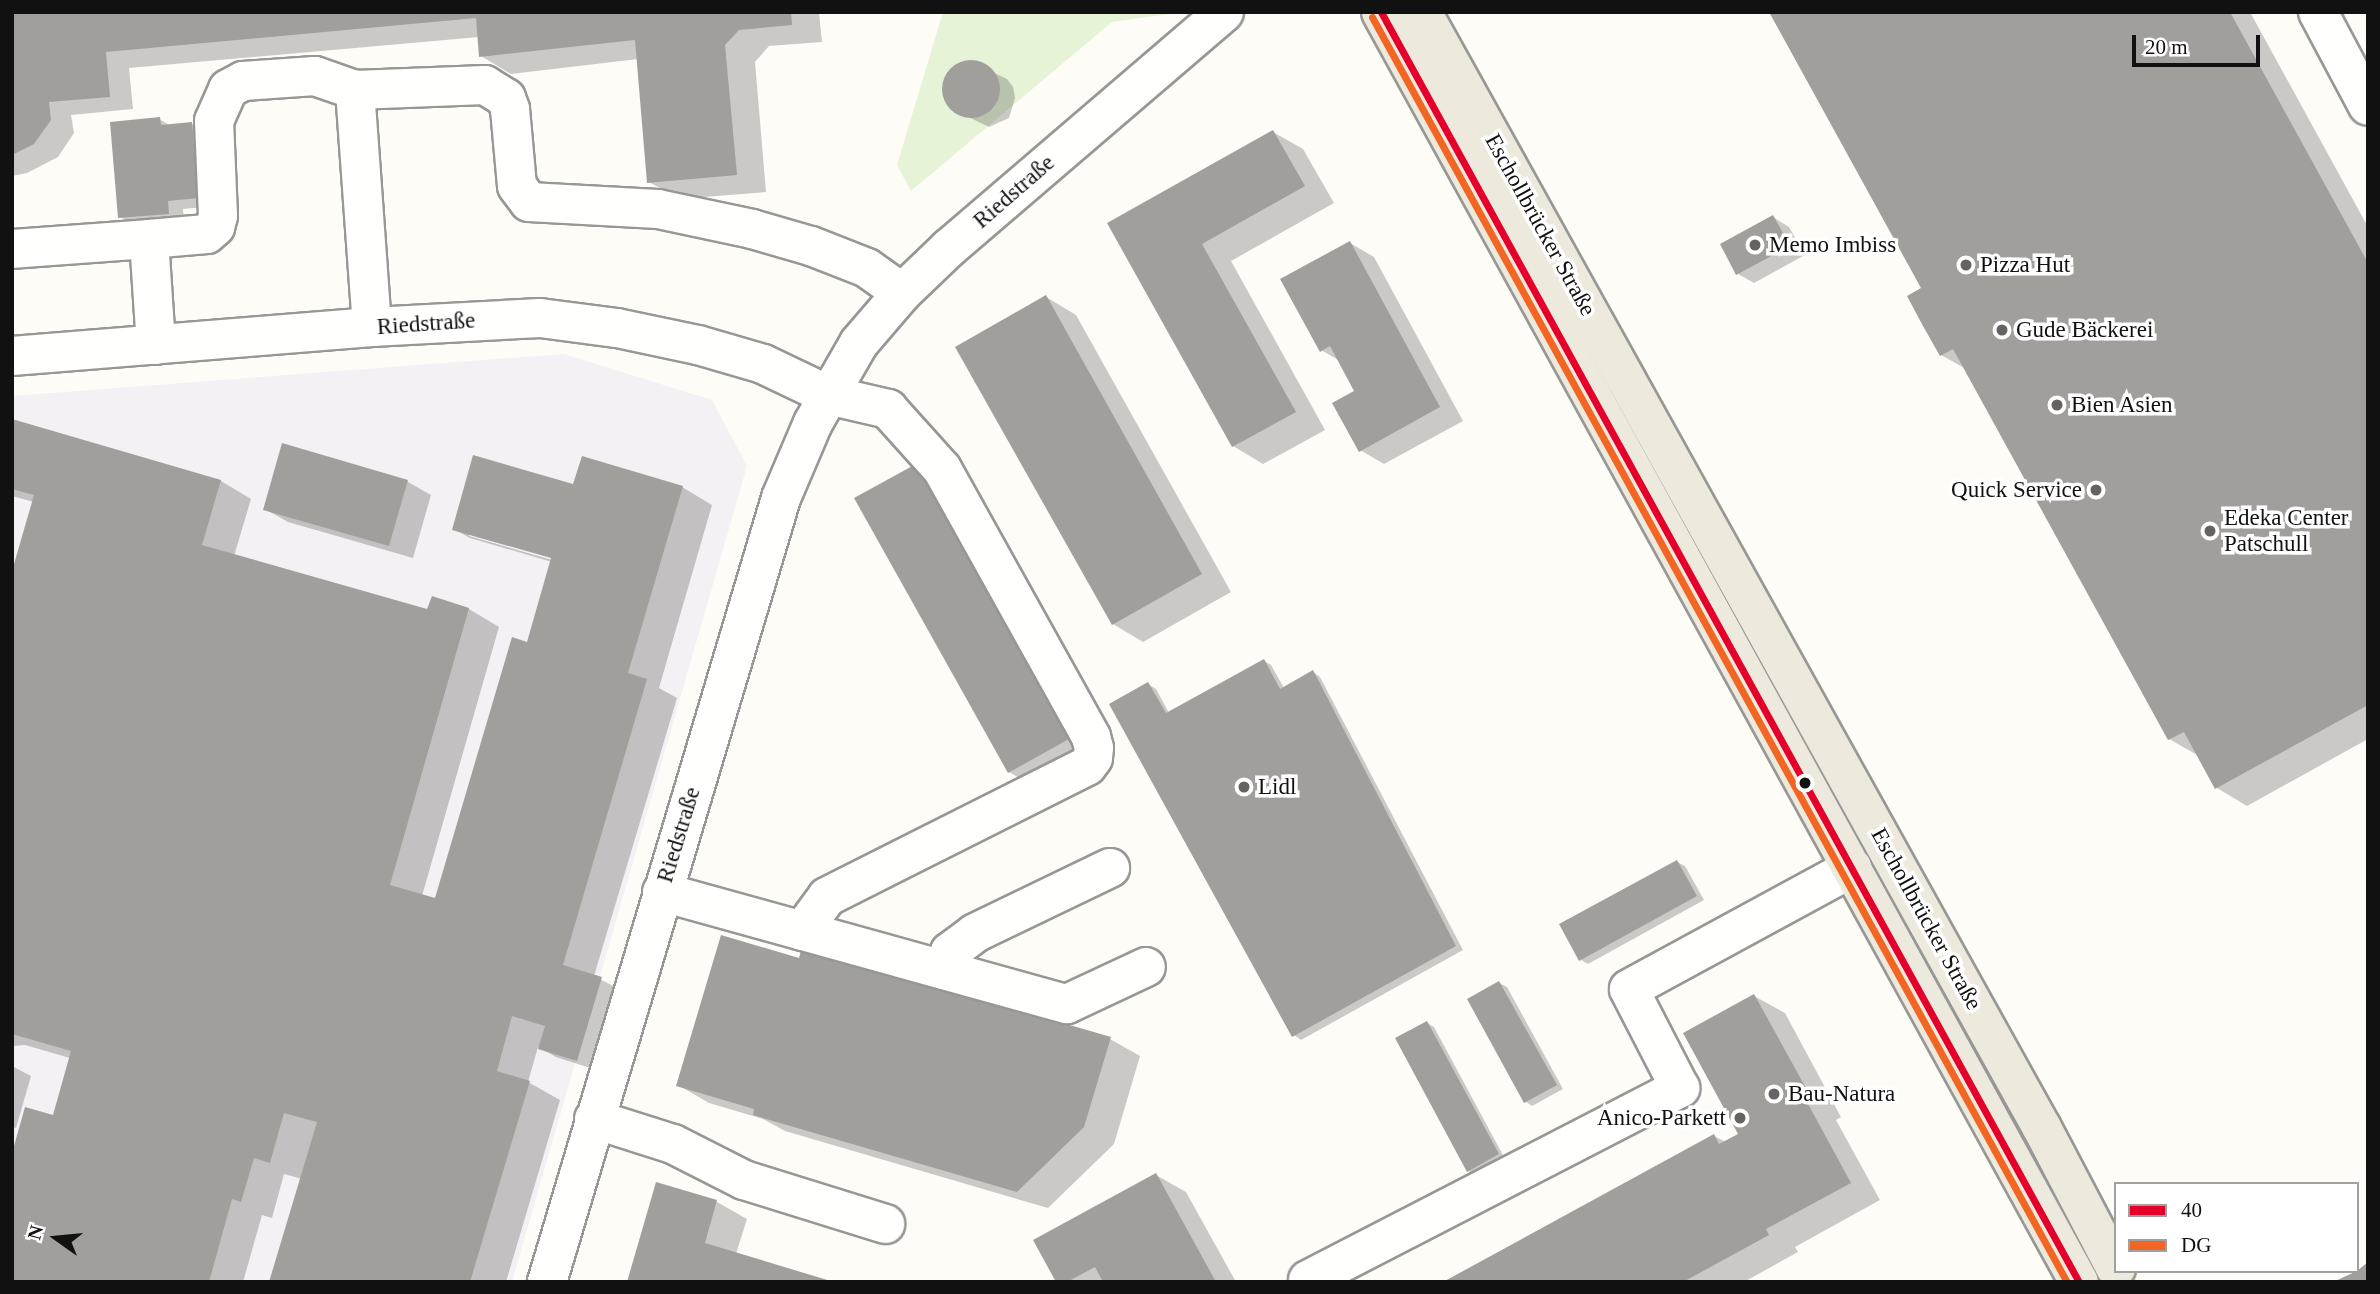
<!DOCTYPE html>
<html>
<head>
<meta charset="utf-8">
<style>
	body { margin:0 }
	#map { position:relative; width:2380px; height:1294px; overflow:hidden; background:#fdfcf7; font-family:Georgia,serif }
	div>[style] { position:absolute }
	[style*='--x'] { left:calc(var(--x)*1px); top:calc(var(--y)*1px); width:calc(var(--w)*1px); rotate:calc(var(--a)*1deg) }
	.industrial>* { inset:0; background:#f5f0f3 }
	.green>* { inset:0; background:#e7f3d7 }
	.shadow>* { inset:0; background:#0003 }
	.building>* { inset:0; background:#a19f9c }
	.round { border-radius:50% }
	.roads { filter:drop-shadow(2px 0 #979795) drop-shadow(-2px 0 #979795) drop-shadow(0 2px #979795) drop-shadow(0 -2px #979795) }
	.minor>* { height:38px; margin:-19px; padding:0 19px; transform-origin:19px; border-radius:19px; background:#fffffe }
	.major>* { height:38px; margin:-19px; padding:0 19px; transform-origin:19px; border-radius:19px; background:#ede9dc }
	.bus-1>* { height:7px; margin:-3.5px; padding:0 3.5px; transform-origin:3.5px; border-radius:3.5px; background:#e4002b }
	.bus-2>* { height:7px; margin:-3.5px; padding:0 3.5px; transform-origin:3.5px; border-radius:3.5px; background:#f26522 }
	.dots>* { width:19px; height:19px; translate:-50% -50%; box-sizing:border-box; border:4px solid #fff; border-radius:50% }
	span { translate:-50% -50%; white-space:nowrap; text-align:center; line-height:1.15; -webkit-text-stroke:7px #fff; paint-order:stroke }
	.street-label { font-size:23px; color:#111 }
	.poi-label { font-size:23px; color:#111 }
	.left { translate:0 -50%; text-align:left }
	.right { translate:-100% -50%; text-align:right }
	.frame { position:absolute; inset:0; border:14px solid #111; pointer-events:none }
	.legend { position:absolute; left:2114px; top:1182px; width:245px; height:91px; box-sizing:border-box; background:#fff; border:2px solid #a0a0a0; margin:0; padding:9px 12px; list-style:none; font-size:21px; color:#111 }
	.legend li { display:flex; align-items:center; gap:14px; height:35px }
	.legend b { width:35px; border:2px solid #a0a0a0 }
	.north { position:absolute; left:21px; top:1203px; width:70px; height:70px; -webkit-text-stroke:5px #fff; paint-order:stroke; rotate:285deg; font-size:19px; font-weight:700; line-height:28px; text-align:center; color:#111 }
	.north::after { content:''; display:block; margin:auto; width:24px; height:32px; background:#111; clip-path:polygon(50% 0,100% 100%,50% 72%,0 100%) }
	.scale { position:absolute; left:2132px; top:35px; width:128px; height:32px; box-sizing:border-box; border:4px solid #111; border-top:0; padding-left:9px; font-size:21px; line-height:24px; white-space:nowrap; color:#111; -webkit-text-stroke:5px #fff; paint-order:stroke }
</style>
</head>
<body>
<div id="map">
	<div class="industrial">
		<i style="clip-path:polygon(564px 354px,712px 400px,747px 466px,512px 1282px,12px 1282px,12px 396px)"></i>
	</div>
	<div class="green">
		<i style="clip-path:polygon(943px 12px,1184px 12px,1112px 22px,911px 191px,897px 165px)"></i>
	</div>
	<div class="shadow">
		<i style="clip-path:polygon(12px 12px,830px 12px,819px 13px,822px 42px,769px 46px,755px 62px,766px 192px,679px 199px,649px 182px,638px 59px,511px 74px,481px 56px,479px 37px,129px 68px,133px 109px,71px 115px,74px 133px,58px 157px,27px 173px,12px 176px)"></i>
		<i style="clip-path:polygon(1771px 12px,2250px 12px,2368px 227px,2368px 739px,2247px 806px,2217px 788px,2199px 756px,2169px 739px,1966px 369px,1941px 355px,1923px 289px)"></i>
		<i style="clip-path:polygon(970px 62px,1007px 79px,1013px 87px,1015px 98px,1009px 118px,989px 127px,952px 109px,944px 90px,945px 80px,951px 71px)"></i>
		<i style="clip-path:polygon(159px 119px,171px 126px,192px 124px,208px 133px,215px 206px,183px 209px,184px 222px,136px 226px,120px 217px)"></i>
		<i style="clip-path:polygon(1273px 132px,1303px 149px,1334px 203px,1231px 261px,1325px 430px,1263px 464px,1233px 446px,1109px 224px)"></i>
		<i style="clip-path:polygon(1773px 217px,1789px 227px,1805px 255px,1754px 283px,1738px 274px)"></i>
		<i style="clip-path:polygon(1350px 243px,1374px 257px,1463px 421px,1384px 464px,1360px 450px,1356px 392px,1340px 361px,1321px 350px)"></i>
		<i style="clip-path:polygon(1046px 297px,1076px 315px,1231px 592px,1143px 642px,1113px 624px)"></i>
		<i style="clip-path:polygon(evenodd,12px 421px,221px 481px,251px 499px,234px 556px,429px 611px,469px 609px,499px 627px,422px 896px,436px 900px,528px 644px,552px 562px,470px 538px,454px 529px,574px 486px,682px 487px,712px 505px,659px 688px,677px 698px,594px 976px,617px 988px,593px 1069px,556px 1057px,538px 1047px,528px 1082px,560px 1100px,506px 1282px,271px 1282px,302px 1179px,284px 1174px,272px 1218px,262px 1215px,243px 1282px,12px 1282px,70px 1058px,25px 1045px,12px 1046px,12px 578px,34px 502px,12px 496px,12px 421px,469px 533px,560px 559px,559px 562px,469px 536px,469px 533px)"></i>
		<i style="clip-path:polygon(916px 466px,939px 479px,1091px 753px,1033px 786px,1009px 772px)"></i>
		<i style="clip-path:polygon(408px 482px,431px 495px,413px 558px,288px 522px,265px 509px)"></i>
		<i style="clip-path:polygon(1264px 661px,1271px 665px,1284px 688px,1313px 672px,1320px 677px,1463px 950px,1301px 1040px,1294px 1035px,1148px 684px,1156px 689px,1169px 713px)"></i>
		<i style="clip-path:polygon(1677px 862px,1685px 866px,1704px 900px,1588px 964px,1581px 960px)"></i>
		<i style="clip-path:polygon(800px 961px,1110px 1039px,1140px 1056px,1114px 1144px,1048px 1208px,785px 1131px,763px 1119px,709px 1103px,678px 1085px)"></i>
		<i style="clip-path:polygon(1499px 983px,1507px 987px,1563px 1089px,1532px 1106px,1525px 1101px)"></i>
		<i style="clip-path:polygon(1754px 996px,1785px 1013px,1841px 1117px,1836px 1120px,1880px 1200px,1795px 1247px,1798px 1252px,1744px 1282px,1447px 1282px,1714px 1136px,1726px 1142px,1740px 1134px)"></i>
		<i style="clip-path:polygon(1427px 1023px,1434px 1027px,1505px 1159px,1476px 1175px,1468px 1171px)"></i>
		<i style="clip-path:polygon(12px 1066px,31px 1076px,16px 1128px,12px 1127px)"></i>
		<i style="clip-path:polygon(1156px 1175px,1186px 1192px,1236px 1282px,1058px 1282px)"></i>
		<i style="clip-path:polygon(658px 1185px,717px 1202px,747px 1219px,736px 1254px,629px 1282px)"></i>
	</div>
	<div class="building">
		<i style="clip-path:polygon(12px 12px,791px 12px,792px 25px,739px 30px,725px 45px,737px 175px,647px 183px,635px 40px,479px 57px,476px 18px,106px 52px,110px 97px,49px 102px,51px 120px,34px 144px,12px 155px)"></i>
		<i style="clip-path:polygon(1769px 12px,2230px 12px,2368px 263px,2368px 705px,2215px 789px,2184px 732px,2168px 740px,1953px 349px,1940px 356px,1923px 326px,1907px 296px,1921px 288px)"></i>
		<i class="round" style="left:942px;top:60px;width:58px;height:58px"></i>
		<i style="clip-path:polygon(160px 117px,161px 125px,192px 122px,199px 198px,168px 201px,169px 214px,118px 218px,110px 122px)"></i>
		<i style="clip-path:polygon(1273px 130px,1305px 186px,1202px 244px,1296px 412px,1232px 447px,1107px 223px)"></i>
		<i style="clip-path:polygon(1773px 215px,1790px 246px,1736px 275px,1720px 244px)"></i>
		<i style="clip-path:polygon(1350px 241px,1440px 407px,1359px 452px,1332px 403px,1354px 391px,1330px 346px,1320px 352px,1280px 279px)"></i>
		<i style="clip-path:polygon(1046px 295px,1202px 574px,1112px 625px,955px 347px)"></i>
		<i style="clip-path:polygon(12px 419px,221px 480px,202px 545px,427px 609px,432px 596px,469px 608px,390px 885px,435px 898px,512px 637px,527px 642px,551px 558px,452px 530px,473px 455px,573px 484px,582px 456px,683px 486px,628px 673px,647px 679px,563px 965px,602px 977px,577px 1061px,538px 1049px,545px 1026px,512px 1016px,497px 1071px,530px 1081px,470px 1282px,269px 1282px,317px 1122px,284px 1113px,270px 1163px,254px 1158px,241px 1202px,232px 1199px,209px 1282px,12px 1282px,12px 1153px,25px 1107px,53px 1115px,71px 1051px,12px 1034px,12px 571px,34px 495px,12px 489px)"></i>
		<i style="clip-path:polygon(282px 443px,408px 480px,389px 546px,263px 510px)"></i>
		<i style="clip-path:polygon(916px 464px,1069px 739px,1008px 773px,854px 498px)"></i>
		<i style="clip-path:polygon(1264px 659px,1280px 689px,1313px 670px,1456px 946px,1292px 1037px,1109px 704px,1148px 682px,1166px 713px)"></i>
		<i style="clip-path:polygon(1677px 860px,1697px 896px,1579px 961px,1559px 924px)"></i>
		<i style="clip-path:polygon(721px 935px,799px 958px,802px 947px,1111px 1037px,1084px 1127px,1017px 1192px,753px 1115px,754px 1109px,676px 1086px)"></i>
		<i style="clip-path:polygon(1499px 981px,1557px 1085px,1524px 1103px,1467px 999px)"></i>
		<i style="clip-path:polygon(1754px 994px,1812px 1099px,1807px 1102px,1851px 1183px,1766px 1229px,1769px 1235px,1683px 1282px,1443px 1282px,1714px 1134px,1719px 1144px,1738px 1134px,1683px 1033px)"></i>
		<i style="clip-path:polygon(1427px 1021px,1499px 1154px,1467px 1172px,1395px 1038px)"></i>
		<i style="clip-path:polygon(1156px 1173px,1216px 1282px,1103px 1282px,1095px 1267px,1067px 1282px,1056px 1282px,1033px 1240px)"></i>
		<i style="clip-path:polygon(656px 1182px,717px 1200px,705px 1243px,834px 1282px,627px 1282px)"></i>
		<i style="clip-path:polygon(2368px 1262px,2368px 1282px,2333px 1282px,2357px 1271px)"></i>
	</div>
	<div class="roads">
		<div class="minor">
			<i style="--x:2318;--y:12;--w:106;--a:62"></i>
			<i style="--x:12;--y:249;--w:137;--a:-4.2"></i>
			<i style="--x:372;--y:327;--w:238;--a:-94.1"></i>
			<i style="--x:355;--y:90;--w:130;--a:-2.2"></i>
			<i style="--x:485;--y:85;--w:25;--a:32"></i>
			<i style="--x:506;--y:98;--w:12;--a:70"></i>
			<i style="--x:510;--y:109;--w:77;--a:84.8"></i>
			<i style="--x:517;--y:186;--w:20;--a:53"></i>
			<i style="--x:529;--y:202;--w:129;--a:3.1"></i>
			<i style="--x:658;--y:209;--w:96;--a:12"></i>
			<i style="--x:752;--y:229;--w:61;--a:16.1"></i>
			<i style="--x:811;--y:246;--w:60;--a:21.4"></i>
			<i style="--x:867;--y:268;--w:43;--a:35.5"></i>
			<i style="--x:156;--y:345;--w:106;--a:-93.8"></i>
			<i style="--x:149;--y:239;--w:58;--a:-4.9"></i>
			<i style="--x:207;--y:234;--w:11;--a:-41"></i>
			<i style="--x:215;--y:227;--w:11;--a:-75"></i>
			<i style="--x:218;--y:216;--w:95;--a:-92.4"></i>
			<i style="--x:214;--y:121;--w:35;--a:-66"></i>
			<i style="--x:228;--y:89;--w:17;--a:-28"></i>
			<i style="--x:243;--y:81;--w:72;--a:-4"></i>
			<i style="--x:315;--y:76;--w:42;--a:19.3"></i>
			<i style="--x:12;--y:356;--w:361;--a:-4.6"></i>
			<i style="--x:372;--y:327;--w:168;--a:-3.1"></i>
			<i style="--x:540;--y:318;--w:78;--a:7.4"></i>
			<i style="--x:617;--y:328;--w:83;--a:11.9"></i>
			<i style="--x:698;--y:345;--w:68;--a:16.3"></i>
			<i style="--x:763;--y:364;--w:72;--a:25.5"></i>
			<i style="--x:828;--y:395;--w:62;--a:13.1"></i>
			<i style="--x:888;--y:409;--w:81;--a:48"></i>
			<i style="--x:942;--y:469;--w:307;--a:60.9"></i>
			<i style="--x:1091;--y:737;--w:11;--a:75"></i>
			<i style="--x:1094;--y:748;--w:10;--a:96"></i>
			<i style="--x:1093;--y:758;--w:10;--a:127"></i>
			<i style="--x:1087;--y:766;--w:291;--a:153.3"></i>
			<i style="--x:827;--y:897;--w:42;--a:126.3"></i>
			<i style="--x:662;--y:892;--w:420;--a:15.5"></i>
			<i style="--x:1067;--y:1004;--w:87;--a:-25.1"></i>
			<i style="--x:944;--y:970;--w:19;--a:-72"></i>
			<i style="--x:950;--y:952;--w:31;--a:-37"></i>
			<i style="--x:975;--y:933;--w:150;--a:-25.7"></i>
			<i style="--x:594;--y:1119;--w:83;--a:17.6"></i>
			<i style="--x:673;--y:1144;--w:80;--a:26.9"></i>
			<i style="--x:744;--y:1180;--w:148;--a:17.3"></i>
			<i style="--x:1308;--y:1280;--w:419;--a:-27.3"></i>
			<i style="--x:1680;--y:1088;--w:111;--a:-117.3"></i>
			<i style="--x:1629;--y:989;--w:254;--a:-28.5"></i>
			<i style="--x:547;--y:1282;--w:818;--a:-73.38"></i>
			<i style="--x:781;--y:498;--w:82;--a:-66.9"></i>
			<i style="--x:813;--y:423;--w:92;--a:-60.1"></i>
			<i style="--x:859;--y:343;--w:66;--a:-49.3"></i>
			<i style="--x:902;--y:293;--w:65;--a:-43.8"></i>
			<i style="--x:949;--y:248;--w:362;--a:-40.6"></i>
		</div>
		<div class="major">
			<i style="--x:1381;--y:12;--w:1449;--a:61.21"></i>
			<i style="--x:1422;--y:12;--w:1277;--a:60.95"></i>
			<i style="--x:2042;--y:1128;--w:159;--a:62.3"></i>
		</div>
	</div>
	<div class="bus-1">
		<i style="--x:1381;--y:12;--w:1449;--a:61.21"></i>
	</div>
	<div class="bus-2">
		<i style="--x:1372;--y:17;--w:1443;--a:61.22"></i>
	</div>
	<div class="dots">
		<i style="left:1755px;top:245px;background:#646362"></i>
		<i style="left:1966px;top:265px;background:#646362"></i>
		<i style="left:2002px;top:330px;background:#646362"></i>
		<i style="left:2057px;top:405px;background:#646362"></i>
		<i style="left:2096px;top:490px;background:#646362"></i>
		<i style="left:2210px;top:531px;background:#646362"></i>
		<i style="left:1805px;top:783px;background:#111"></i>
		<i style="left:1244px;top:787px;background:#646362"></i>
		<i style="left:1774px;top:1094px;background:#646362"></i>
		<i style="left:1740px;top:1118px;background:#646362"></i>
	</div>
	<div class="street-label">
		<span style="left:1014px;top:192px;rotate:-41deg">Riedstraße</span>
		<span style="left:1540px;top:225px;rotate:61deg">Eschollbrücker Straße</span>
		<span style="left:426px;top:324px;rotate:-4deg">Riedstraße</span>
		<span style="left:679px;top:835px;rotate:-73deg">Riedstraße</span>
		<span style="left:1926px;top:919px;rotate:61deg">Eschollbrücker Straße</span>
	</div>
	<div class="poi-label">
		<span class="left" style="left:1769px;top:245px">Memo Imbiss</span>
		<span class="left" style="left:1980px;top:265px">Pizza Hut</span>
		<span class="left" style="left:2016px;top:330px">Gude Bäckerei</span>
		<span class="left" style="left:2071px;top:405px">Bien Asien</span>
		<span class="right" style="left:2082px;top:490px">Quick Service</span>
		<span class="left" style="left:2224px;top:531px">Edeka Center<br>Patschull</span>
		<span class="left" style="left:1258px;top:787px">Lidl</span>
		<span class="left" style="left:1788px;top:1094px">Bau-Natura</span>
		<span class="right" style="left:1726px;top:1118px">Anico-Parkett</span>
	</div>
	<div class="frame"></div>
	<ul class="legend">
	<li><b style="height:9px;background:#e4002b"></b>40</li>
	<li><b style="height:9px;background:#f26522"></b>DG</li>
	</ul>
	<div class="north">N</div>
	<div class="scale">20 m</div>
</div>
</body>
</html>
